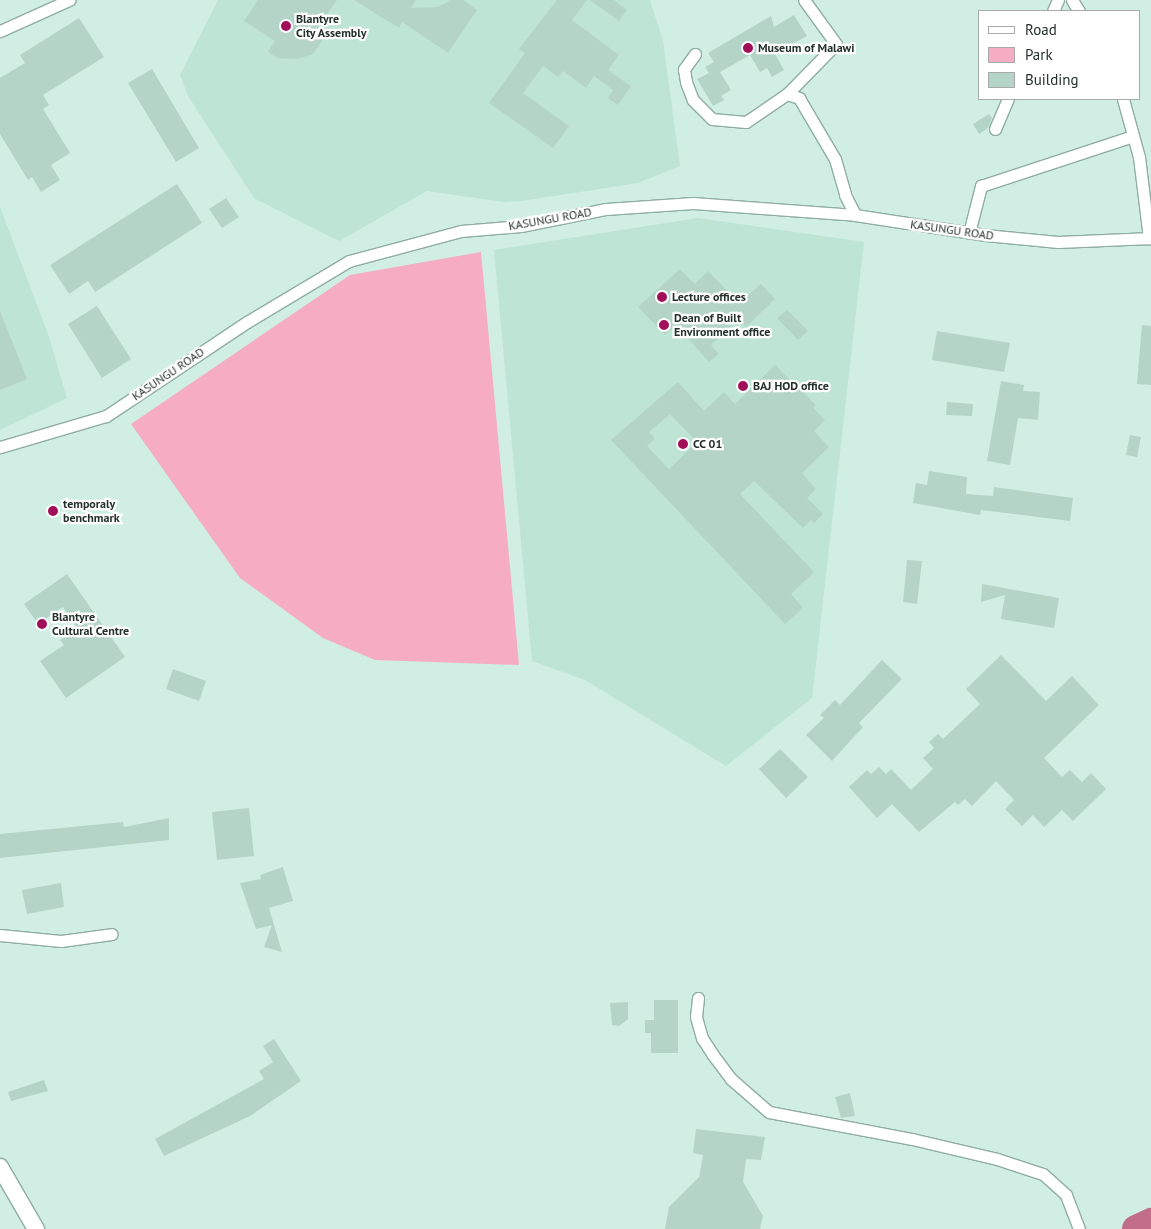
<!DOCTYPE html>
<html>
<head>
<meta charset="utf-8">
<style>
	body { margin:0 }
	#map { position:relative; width:1151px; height:1229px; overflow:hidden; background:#d0eee3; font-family:"PT Sans",sans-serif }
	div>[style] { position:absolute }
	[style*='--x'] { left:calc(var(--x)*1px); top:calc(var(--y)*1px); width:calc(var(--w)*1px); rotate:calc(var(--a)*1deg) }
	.built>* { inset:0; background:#bee4d6 }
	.green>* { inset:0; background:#f6acc3 }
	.river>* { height:28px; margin:-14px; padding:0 14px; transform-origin:14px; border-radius:14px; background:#c16d8a }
	.building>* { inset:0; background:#b5d4c8 }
	.roads { filter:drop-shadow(1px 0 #90ada2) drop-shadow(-1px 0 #90ada2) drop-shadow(0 1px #90ada2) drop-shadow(0 -1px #90ada2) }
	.minor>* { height:11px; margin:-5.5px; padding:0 5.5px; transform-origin:5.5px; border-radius:5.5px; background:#fff }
	.secondary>* { height:16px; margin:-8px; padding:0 8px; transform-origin:8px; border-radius:8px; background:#fff }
	.dots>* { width:14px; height:14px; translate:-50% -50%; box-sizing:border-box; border:2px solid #fff; border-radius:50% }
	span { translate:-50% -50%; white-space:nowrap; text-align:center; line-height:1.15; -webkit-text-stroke:4.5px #fff; paint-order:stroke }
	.poi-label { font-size:12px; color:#24302b; font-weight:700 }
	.left { translate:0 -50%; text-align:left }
	.street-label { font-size:12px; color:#24302b }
	.legend { position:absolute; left:978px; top:10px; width:162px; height:90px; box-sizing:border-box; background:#fff; border:1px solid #a7acaa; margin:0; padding:6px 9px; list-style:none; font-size:15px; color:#24302b }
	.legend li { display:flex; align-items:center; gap:10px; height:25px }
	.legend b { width:25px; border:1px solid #a7acaa }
</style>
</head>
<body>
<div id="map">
	<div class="built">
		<i style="clip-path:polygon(218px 0,650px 0,663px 41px,680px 166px,638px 183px,522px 201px,504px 202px,427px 191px,339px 241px,254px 198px,188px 96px,180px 75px)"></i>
		<i style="clip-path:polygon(0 207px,48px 334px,67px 398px,0 430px)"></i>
		<i style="clip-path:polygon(698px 218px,864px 242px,812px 698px,726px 766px,585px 680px,532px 661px,494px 250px)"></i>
	</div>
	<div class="green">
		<i style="clip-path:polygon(481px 252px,519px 665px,375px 660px,323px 638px,240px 578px,131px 424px,350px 275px)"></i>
	</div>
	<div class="river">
		<i style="--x:1136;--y:1229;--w:17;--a:-25"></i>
	</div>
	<div class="building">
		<i style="clip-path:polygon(258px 0,337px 0,315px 32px,324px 38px,313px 54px,297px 59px,278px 58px,268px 52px,275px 41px,244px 21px)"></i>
		<i style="clip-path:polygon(354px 0,416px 0,411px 8px,438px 7px,451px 0,463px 0,477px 10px,448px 53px,402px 22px,399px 28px)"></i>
		<i style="clip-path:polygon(557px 0,587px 0,572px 20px,619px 55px,608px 70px,631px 86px,618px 105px,608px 98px,613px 90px,594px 76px,586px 88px,563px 71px,558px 77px,543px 66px,523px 93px,569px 126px,553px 148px,489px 103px,525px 53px,519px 49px)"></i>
		<i style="clip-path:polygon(590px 0,613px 0,627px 10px,619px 21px)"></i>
		<i style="clip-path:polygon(794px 15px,807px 36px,775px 54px,784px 70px,772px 77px,767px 68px,760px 72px,750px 55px,720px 72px,731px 90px,721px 96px,724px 100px,713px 106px,697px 79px,709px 73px,705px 67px,714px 62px,708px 53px,771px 16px,774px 27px)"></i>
		<i style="clip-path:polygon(79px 18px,104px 57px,43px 95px,49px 105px,43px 109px,70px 153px,51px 165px,60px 180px,41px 192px,32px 177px,28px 180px,0 134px,0 78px,25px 63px,20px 55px)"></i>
		<i style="clip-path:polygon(152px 69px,199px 148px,176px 162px,128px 83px)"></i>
		<i style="clip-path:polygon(989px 114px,992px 118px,988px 128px,979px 134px,973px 124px)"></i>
		<i style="clip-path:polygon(177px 184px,202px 223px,95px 292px,88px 281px,69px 294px,50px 265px)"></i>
		<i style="clip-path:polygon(226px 198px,239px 217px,222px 228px,209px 209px)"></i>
		<i style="clip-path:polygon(680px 269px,695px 284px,708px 271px,739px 303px,761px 284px,775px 299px,746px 327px,739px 319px,711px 345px,719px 354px,709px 362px,676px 325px,665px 335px,638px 307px)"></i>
		<i style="clip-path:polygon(97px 306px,131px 359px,102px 378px,68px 324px)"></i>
		<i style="clip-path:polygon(787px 310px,808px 331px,798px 340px,777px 318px)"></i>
		<i style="clip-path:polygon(0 311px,27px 379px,0 390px)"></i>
		<i style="clip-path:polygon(1142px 325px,1151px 326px,1151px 385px,1137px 384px)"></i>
		<i style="clip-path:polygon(937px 331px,1010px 343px,1004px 372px,932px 360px)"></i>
		<i style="clip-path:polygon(evenodd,775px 365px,816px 405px,813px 408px,825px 420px,814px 431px,829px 447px,802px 473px,816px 489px,807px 498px,823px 514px,814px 523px,811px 520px,803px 528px,754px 481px,740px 494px,814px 572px,791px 594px,803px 608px,785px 624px,611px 440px,678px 382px,704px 411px,724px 392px,735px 404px,775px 365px,670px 414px,697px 442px,669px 469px,647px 446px,655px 439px,649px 432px,670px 414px)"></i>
		<i style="clip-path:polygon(1001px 381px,1024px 385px,1023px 391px,1040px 392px,1038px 420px,1018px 418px,1010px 465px,987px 461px)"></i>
		<i style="clip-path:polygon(947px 402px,973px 404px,972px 416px,946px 415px)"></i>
		<i style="clip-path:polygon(1130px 435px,1141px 437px,1137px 457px,1126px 455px)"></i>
		<i style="clip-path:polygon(929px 471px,967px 477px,966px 494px,993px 496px,994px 487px,1073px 498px,1070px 521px,981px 510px,980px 515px,913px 503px,916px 483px,927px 485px)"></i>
		<i style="clip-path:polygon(907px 560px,922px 561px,917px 604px,903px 602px)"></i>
		<i style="clip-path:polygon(67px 574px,125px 657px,66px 698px,40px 661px,64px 645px,60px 640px,77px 628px,63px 607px,38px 624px,24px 604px)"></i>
		<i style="clip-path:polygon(982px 584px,1059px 598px,1054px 628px,1001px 619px,1005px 595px,981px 602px)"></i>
		<i style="clip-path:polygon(1001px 655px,1046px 701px,1072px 676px,1099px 705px,1044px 758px,1062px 777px,1070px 770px,1082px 782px,1091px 773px,1106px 789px,1073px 821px,1062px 810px,1044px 827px,1033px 815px,1022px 826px,1005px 809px,1014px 800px,996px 781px,972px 806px,965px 799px,958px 805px,955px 802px,919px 832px,892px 804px,877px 818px,849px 787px,867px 770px,871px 774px,879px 767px,886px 774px,891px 769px,911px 790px,933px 769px,923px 758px,934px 748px,929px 742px,938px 734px,943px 739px,980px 704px,966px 689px)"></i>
		<i style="clip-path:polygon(882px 660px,902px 679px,859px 723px,863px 727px,832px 761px,806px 735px,824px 718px,820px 715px,835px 700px,840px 705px)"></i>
		<i style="clip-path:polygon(173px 669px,206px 681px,199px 701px,166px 689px)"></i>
		<i style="clip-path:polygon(780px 749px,808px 777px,786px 798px,759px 769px)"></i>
		<i style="clip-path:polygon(249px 808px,254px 856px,217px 860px,212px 812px)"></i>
		<i style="clip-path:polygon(169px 818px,169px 840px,0 858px,0 834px,123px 822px,124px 827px)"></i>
		<i style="clip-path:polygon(283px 867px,293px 901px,269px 908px,282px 952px,264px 947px,272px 925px,256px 929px,240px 883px,261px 879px,260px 875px)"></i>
		<i style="clip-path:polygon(61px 883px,64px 907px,27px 914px,22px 890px)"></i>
		<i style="clip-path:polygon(654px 1000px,678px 1000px,678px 1053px,651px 1053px,651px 1033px,645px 1033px,645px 1020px,654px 1020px)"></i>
		<i style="clip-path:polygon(628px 1002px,628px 1019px,619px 1026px,612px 1025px,610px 1003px)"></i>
		<i style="clip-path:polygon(274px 1039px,301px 1081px,250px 1116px,164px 1156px,155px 1139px,264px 1079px,259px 1071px,273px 1062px,263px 1046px)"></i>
		<i style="clip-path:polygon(44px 1080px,48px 1091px,11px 1101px,8px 1092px)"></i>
		<i style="clip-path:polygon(850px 1093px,855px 1116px,841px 1118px,835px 1097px)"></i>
		<i style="clip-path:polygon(696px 1129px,765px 1137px,761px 1160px,746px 1159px,743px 1182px,763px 1216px,760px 1229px,665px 1229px,669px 1207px,699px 1177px,703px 1155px,693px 1153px)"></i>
	</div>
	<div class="roads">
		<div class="minor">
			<i style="--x:1072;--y:0;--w:13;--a:58"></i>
			<i style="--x:1053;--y:11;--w:12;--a:-66"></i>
			<i style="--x:0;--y:31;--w:76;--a:-24.2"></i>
			<i style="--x:695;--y:54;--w:19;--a:126"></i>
			<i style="--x:684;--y:69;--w:13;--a:81"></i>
			<i style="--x:686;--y:82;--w:19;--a:69"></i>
			<i style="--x:693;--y:100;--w:27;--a:45"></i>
			<i style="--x:712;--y:119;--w:34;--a:5"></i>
			<i style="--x:746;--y:122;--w:50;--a:-34.3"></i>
			<i style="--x:787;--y:94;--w:13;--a:18"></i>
			<i style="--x:799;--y:98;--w:71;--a:59.5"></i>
			<i style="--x:835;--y:159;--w:37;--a:74"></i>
			<i style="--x:845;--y:195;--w:22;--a:63"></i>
			<i style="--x:787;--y:94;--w:70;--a:-45.6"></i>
			<i style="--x:836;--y:44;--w:54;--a:-126"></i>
			<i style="--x:1123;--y:99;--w:60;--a:74.6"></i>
			<i style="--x:1139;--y:157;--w:82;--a:83"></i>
			<i style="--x:995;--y:129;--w:33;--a:-67"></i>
			<i style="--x:969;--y:233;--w:49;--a:-75.7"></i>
			<i style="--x:981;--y:186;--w:160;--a:-18.2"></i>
			<i style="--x:0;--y:447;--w:110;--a:-16.3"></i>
			<i style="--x:106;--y:416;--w:169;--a:-33.7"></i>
			<i style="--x:247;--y:322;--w:119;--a:-30.9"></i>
			<i style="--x:349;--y:261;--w:116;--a:-15"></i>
			<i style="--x:461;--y:231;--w:60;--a:-4.8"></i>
			<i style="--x:521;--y:226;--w:87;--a:-11.3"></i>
			<i style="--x:606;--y:209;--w:87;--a:-3.9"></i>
			<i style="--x:693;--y:203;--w:162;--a:4.2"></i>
			<i style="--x:855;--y:215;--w:132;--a:8.7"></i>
			<i style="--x:985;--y:235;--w:73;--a:5.5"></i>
			<i style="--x:1058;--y:242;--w:93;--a:-2.5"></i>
			<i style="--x:0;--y:935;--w:61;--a:5.6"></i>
			<i style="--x:61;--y:941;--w:51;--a:-7.8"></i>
			<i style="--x:698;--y:998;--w:19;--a:96"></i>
			<i style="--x:696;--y:1017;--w:22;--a:74"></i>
			<i style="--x:702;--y:1038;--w:20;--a:57"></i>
			<i style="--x:713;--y:1055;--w:30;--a:53"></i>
			<i style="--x:731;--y:1079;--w:50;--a:41"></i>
			<i style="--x:769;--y:1112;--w:146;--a:10.7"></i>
			<i style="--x:912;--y:1139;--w:87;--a:13.2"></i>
			<i style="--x:997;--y:1159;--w:48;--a:18.1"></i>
			<i style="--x:1043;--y:1174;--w:31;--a:42"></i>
			<i style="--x:1066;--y:1195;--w:36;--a:69"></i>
		</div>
		<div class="secondary">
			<i style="--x:0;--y:1167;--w:72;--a:59.9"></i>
		</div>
	</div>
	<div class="dots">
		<i style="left:286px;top:26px;background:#a00f58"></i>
		<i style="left:748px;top:48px;background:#a00f58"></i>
		<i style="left:662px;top:297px;background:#a00f58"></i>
		<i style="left:664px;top:325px;background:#a00f58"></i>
		<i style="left:743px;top:386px;background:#a00f58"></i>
		<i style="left:683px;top:444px;background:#a00f58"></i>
		<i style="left:53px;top:511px;background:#a00f58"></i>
		<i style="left:42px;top:624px;background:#a00f58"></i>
	</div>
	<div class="poi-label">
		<span class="left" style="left:296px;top:26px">Blantyre<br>City Assembly</span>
		<span class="left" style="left:758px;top:48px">Museum of Malawi</span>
		<span class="left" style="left:672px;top:297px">Lecture offices</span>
		<span class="left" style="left:674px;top:325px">Dean of Built<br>Environment office</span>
		<span class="left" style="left:753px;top:386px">BAJ HOD office</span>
		<span class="left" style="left:693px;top:444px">CC 01</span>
		<span class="left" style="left:63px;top:511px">temporaly<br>benchmark</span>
		<span class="left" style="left:52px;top:624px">Blantyre<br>Cultural Centre</span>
	</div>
	<div class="street-label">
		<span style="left:550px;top:219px;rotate:-10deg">KASUNGU ROAD</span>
		<span style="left:952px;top:230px;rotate:8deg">KASUNGU ROAD</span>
		<span style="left:168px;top:374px;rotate:-34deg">KASUNGU ROAD</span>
	</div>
	<ul class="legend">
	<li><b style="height:6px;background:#fff"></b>Road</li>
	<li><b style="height:14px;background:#f6acc3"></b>Park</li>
	<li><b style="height:14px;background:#b5d4c8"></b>Building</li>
	</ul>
</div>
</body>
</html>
